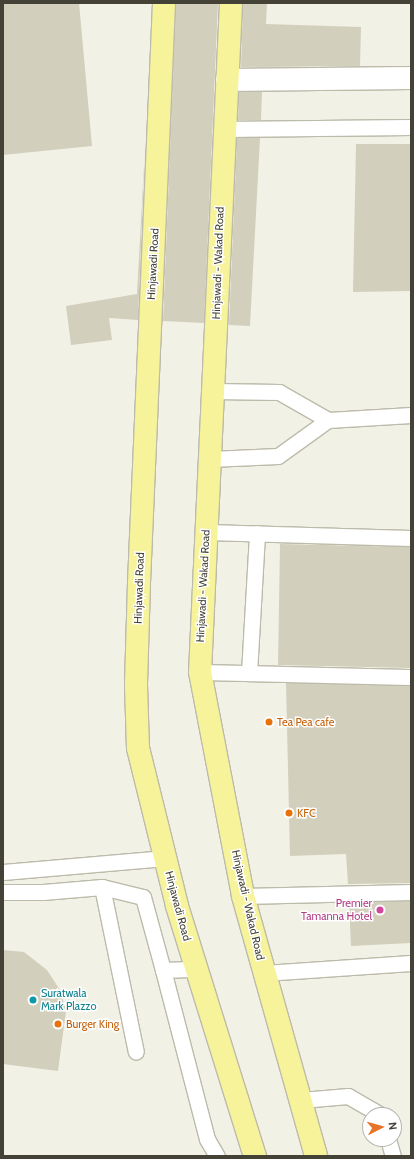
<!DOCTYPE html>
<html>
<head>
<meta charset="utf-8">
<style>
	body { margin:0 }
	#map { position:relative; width:414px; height:1159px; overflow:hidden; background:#f2f1e6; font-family:Cabin,sans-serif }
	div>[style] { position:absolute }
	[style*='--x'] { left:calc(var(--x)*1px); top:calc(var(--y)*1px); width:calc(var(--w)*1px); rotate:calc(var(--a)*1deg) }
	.building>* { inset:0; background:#d2cfbd }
	.roads { filter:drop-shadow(1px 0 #bcbbaa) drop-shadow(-1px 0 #bcbbaa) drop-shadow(0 1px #bcbbaa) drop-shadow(0 -1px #bcbbaa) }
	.service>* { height:15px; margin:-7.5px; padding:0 7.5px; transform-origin:7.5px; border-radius:7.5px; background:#fff }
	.minor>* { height:22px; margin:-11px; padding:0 11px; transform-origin:11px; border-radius:11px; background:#fff }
	.primary>* { height:22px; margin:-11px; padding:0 11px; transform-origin:11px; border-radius:11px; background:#f6f39b }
	.dots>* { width:11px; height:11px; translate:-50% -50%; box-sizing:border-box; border:2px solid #fff; border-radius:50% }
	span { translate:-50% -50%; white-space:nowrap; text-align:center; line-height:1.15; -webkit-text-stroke:3px #fff; paint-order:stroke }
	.street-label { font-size:11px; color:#444236 }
	.food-label { font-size:11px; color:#c56008 }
	.left { translate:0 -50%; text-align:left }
	.hotel-label { font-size:11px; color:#b23c85 }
	.right { translate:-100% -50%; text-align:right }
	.culture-label { font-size:11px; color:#0d838f }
	.frame { position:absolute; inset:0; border:4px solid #444236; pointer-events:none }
	.north { position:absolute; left:362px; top:1107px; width:40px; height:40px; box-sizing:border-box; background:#fff; border:1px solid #b4b3af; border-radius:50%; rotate:84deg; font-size:11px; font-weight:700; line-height:16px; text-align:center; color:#444236 }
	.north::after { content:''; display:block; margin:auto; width:14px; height:18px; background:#e87427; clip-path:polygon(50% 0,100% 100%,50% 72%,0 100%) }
</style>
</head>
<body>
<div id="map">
	<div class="building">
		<i style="clip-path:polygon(3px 3px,79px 3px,92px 146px,3px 155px)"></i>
		<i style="clip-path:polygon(176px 3px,218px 3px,204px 323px,163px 321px)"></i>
		<i style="clip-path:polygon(243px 3px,267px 3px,266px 24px,361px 27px,360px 66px,241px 67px)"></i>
		<i style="clip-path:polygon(239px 92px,262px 92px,261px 120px,238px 120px)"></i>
		<i style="clip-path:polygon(237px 138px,260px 138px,250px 326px,229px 325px)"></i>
		<i style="clip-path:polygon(356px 144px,411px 144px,411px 291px,353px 292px)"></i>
		<i style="clip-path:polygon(145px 147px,138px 320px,109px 318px,112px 340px,71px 345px,66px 306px,137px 294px)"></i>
		<i style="clip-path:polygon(280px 544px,411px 547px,411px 668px,278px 665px)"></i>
		<i style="clip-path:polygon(286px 683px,411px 686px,411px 883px,348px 884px,346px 854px,290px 856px)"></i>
		<i style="clip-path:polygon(411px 901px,411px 943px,351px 946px,349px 902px)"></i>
		<i style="clip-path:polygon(3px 950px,24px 952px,47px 970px,60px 990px,66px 1011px,58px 1071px,3px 1064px)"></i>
	</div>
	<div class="roads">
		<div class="service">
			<i style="--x:223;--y:129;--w:188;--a:-0.6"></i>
			<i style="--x:213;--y:391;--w:66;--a:0.9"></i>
			<i style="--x:279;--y:392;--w:56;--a:29.7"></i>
			<i style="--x:210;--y:459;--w:68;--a:-2.5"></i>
			<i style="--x:278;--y:456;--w:62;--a:-35.8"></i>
			<i style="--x:328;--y:420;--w:83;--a:-3.4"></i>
			<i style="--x:206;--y:532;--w:205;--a:1.7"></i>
			<i style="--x:200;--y:672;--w:211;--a:1.4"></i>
			<i style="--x:249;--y:673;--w:140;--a:-86.7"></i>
			<i style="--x:3;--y:872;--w:163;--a:-4.9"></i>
			<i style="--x:102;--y:887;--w:168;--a:78.4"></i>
			<i style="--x:3;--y:892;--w:40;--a:0"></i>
			<i style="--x:43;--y:892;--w:59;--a:-4.8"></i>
			<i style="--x:102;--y:887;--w:42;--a:13.7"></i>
			<i style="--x:143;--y:897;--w:76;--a:74.7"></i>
			<i style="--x:163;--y:970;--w:33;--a:-2"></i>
			<i style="--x:243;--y:896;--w:168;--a:-1.4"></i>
			<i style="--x:163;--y:970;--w:175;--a:75.4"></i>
			<i style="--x:207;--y:1139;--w:20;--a:60"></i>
			<i style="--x:264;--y:973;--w:147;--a:-3.9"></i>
			<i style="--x:301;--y:1100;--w:47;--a:-4.9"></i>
			<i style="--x:348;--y:1096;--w:38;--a:30"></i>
			<i style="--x:388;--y:1139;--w:18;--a:74"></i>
		</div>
		<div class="minor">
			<i style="--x:227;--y:80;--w:184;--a:-0.6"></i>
		</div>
		<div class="primary">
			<i style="--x:164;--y:3;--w:581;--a:92.47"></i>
			<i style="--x:139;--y:583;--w:102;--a:91.7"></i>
			<i style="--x:136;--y:685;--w:63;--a:88.2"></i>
			<i style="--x:138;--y:748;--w:163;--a:76.1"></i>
			<i style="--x:177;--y:906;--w:262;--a:72.7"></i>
			<i style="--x:231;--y:3;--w:670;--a:92.65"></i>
			<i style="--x:200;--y:672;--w:228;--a:79.1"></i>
			<i style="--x:243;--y:896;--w:270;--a:74.3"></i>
		</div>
	</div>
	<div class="dots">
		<i style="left:269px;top:722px;background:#e8710a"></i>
		<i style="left:289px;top:813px;background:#e8710a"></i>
		<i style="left:380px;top:910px;background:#d1479c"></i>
		<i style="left:33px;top:1000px;background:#0f9aa8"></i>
		<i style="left:58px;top:1024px;background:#e8710a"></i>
	</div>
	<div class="street-label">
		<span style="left:218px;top:263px;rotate:-88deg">Hinjawadi - Wakad Road</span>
		<span style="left:153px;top:264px;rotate:-87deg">Hinjawadi Road</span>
		<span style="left:203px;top:586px;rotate:-87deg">Hinjawadi - Wakad Road</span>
		<span style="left:139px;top:588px;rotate:-88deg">Hinjawadi Road</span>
		<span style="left:248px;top:905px;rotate:77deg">Hinjawadi - Wakad Road</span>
		<span style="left:178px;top:906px;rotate:75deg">Hinjawadi Road</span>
	</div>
	<div class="food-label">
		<span class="left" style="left:277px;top:722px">Tea Pea cafe</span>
		<span class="left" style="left:297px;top:813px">KFC</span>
		<span class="left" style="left:66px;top:1024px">Burger King</span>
	</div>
	<div class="hotel-label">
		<span class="right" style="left:372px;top:910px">Premier<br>Tamanna Hotel</span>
	</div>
	<div class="culture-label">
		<span class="left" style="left:41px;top:1000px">Suratwala<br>Mark Plazzo</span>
	</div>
	<div class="frame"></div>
	<div class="north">N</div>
</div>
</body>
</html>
